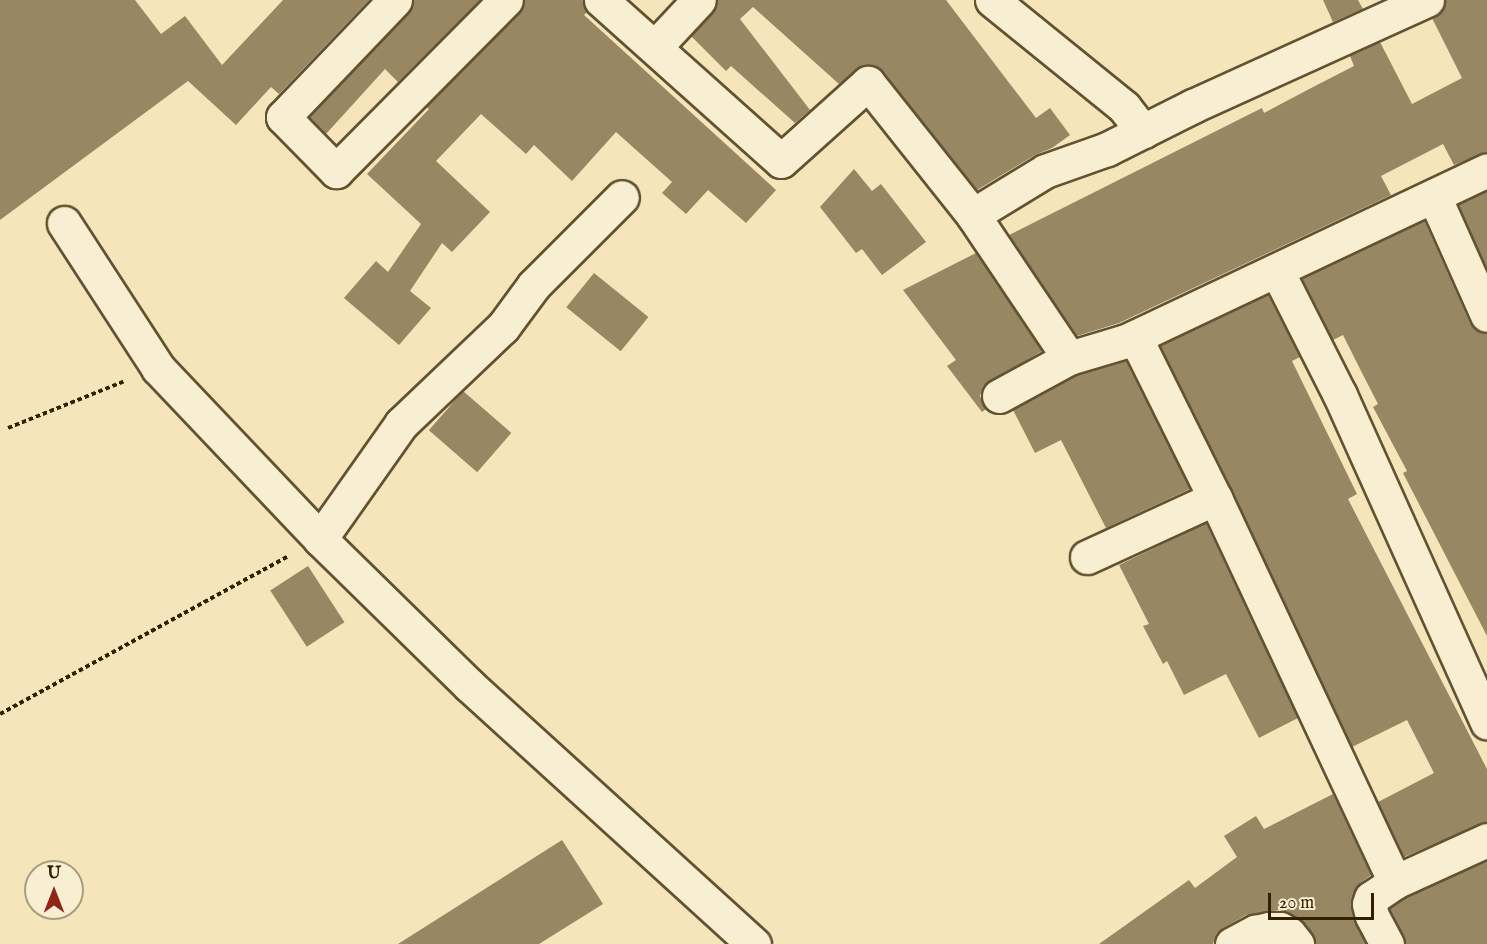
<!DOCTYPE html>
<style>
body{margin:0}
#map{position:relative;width:1487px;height:944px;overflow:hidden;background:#f4e6ba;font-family:"IM FELL English",serif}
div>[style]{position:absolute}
.building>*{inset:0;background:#978762;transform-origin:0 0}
.path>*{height:4px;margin-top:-2px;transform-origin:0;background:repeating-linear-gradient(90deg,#332003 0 4.5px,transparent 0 7.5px)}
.roads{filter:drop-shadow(2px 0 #635231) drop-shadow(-2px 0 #635231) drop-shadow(0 2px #635231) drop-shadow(0 -2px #635231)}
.minor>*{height:33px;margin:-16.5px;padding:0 16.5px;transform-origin:16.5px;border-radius:16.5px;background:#f8efd2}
span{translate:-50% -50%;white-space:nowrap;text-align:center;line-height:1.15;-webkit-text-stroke:4.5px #f8efd2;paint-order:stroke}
.north{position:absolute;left:24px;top:860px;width:60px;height:60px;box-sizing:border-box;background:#f8efd2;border:2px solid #a99c7f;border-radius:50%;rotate:0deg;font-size:16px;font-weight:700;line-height:24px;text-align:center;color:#332003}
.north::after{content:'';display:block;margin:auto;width:21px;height:27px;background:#8f2418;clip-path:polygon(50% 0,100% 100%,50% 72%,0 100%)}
.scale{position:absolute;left:1268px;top:893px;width:106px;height:27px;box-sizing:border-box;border:3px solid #332003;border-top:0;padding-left:8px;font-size:18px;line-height:21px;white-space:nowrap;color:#332003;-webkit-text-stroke:4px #f8efd2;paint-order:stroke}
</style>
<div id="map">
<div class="building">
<div style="clip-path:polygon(0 0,135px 0,161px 34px,185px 16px,222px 65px,283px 0,369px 0,279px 94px,271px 87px,236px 125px,188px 81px,0 220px)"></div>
<div style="clip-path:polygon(413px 0,480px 0,398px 82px,385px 69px,326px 134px,309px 117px,409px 13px)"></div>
<div style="clip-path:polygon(524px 0,583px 0,587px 12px,584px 15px,776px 190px,746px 223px,708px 190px,686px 214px,662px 193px,672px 182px,616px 132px,572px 181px,534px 145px,526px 154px,481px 114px,436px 161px,490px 212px,452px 252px,442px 243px,410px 291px,431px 308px,399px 345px,344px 298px,376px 261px,388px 272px,421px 224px,367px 174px,429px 109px,426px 107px,519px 13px)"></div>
<div style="clip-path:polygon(717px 0,946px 0,1036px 118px,1050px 108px,1070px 135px,1052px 148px,1035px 155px,977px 190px,882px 71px,874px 65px,864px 65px,839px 84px,753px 7px,740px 19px,810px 110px,795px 123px,731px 66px,726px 71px,691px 36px,713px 13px)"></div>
<div style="clip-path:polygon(1323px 0,1358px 0,1363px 9px,1333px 22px)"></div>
<div style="clip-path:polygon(1445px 0,1487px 0,1487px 152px,1454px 165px,1443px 144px,1381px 176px,1391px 195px,1119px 323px,1077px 336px,1009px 235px,1262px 108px,1264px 113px,1313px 87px,1354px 66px,1350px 56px,1380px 42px,1412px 104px,1462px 78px,1432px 18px,1442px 11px)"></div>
<div style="clip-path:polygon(854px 169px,872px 191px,881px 184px,926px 242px,882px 275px,862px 249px,856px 253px,820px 207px)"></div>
<div style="clip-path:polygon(1487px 191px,1487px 269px,1458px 204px)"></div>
<div style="clip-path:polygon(1424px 220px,1470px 323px,1476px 330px,1487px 333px,1487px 636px,1403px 473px,1407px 471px,1373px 407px,1378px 404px,1360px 369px,1343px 335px,1333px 340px,1302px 278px)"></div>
<div style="clip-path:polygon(976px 253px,1042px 351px,983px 386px,980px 396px,986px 409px,982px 412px,947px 366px,956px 360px,903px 290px)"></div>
<div style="left:594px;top:273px;width:70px;height:44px;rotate:39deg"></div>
<div style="clip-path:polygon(1268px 295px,1300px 357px,1292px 361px,1357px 494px,1348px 499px,1487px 769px,1487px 822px,1404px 857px,1378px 802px,1434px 773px,1407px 720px,1352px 747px,1232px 490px,1160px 346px)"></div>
<div style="clip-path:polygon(1126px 361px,1190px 489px,1106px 528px,1061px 440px,1035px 453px,1013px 410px,1076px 375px)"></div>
<div style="left:463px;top:391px;width:64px;height:52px;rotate:41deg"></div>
<div style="clip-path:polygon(1206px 523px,1298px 718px,1259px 738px,1226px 674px,1184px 695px,1167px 661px,1163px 664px,1143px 626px,1149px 624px,1119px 565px)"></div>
<div style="left:308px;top:566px;width:67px;height:45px;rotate:57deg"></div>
<div style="clip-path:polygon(1333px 794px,1371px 875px,1360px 883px,1351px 899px,1354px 921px,1366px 944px,1315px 944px,1312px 933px,1303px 922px,1280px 910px,1246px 915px,1223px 928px,1216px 934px,1213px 944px,1099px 944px,1189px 880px,1195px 888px,1237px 857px,1224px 836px,1256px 816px,1264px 829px)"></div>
<div style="clip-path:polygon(562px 840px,603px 904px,539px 944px,398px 944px)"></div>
<div style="clip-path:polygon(1487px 861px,1487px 944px,1406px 944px,1389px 908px,1404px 898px)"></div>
</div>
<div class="path">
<div style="left:8px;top:428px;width:126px;rotate:-21.9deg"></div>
<div style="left:0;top:714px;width:329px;rotate:-28.7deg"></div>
</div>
<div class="roads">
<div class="minor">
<div style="left:395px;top:0;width:162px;rotate:133.7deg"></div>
<div style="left:283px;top:117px;width:76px;rotate:45.5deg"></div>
<div style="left:336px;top:171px;width:241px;rotate:-45.2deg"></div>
<div style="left:601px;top:0;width:241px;rotate:41.8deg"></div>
<div style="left:781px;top:161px;width:117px;rotate:-41.9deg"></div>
<div style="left:868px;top:83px;width:169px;rotate:51.5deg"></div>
<div style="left:992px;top:0;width:170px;rotate:39deg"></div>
<div style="left:1124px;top:107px;width:31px;rotate:52deg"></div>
<div style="left:655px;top:47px;width:64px;rotate:-46.9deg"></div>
<div style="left:1434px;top:196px;width:130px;rotate:66deg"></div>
<div style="left:64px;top:223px;width:173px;rotate:57deg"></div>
<div style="left:158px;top:368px;width:236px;rotate:46.5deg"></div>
<div style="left:320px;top:539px;width:210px;rotate:44.4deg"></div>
<div style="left:470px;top:686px;width:384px;rotate:42.3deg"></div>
<div style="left:1277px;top:271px;width:139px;rotate:63.1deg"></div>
<div style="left:1340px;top:395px;width:359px;rotate:65.8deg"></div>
<div style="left:1135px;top:337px;width:180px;rotate:63.6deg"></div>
<div style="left:1215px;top:498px;width:424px;rotate:64.9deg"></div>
<div style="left:1395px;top:882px;width:29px;rotate:146deg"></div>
<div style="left:1371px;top:898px;width:6px;rotate:108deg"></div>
<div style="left:1369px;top:904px;width:12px;rotate:76deg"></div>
<div style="left:1372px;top:916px;width:32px;rotate:62deg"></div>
<div style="left:1069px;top:358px;width:172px;rotate:-123.9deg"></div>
<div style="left:973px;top:215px;width:84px;rotate:-31.4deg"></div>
<div style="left:1045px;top:171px;width:66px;rotate:-19.5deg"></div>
<div style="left:1107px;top:149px;width:96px;rotate:-26.6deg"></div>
<div style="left:1193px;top:106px;width:257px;rotate:-24.4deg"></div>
<div style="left:999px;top:396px;width:80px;rotate:-28.5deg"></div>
<div style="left:1069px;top:358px;width:59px;rotate:-16.6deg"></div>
<div style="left:1126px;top:341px;width:399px;rotate:-25.3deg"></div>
<div style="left:320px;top:539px;width:141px;rotate:-54.8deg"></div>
<div style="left:401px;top:424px;width:141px;rotate:-43.6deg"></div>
<div style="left:503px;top:327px;width:52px;rotate:-53.6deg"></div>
<div style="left:534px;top:285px;width:124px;rotate:-45deg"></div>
<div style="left:1087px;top:557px;width:141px;rotate:-24.7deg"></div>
<div style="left:1395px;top:882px;width:101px;rotate:-24.5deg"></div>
<div style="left:1232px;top:944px;width:26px;rotate:-28deg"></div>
<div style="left:1255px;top:932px;width:14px;rotate:-12deg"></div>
<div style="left:1269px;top:929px;width:11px"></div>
<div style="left:1280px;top:929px;width:10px;rotate:29deg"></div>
<div style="left:1289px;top:934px;width:13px;rotate:51deg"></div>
</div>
</div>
<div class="north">U</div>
<div class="scale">20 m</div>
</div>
